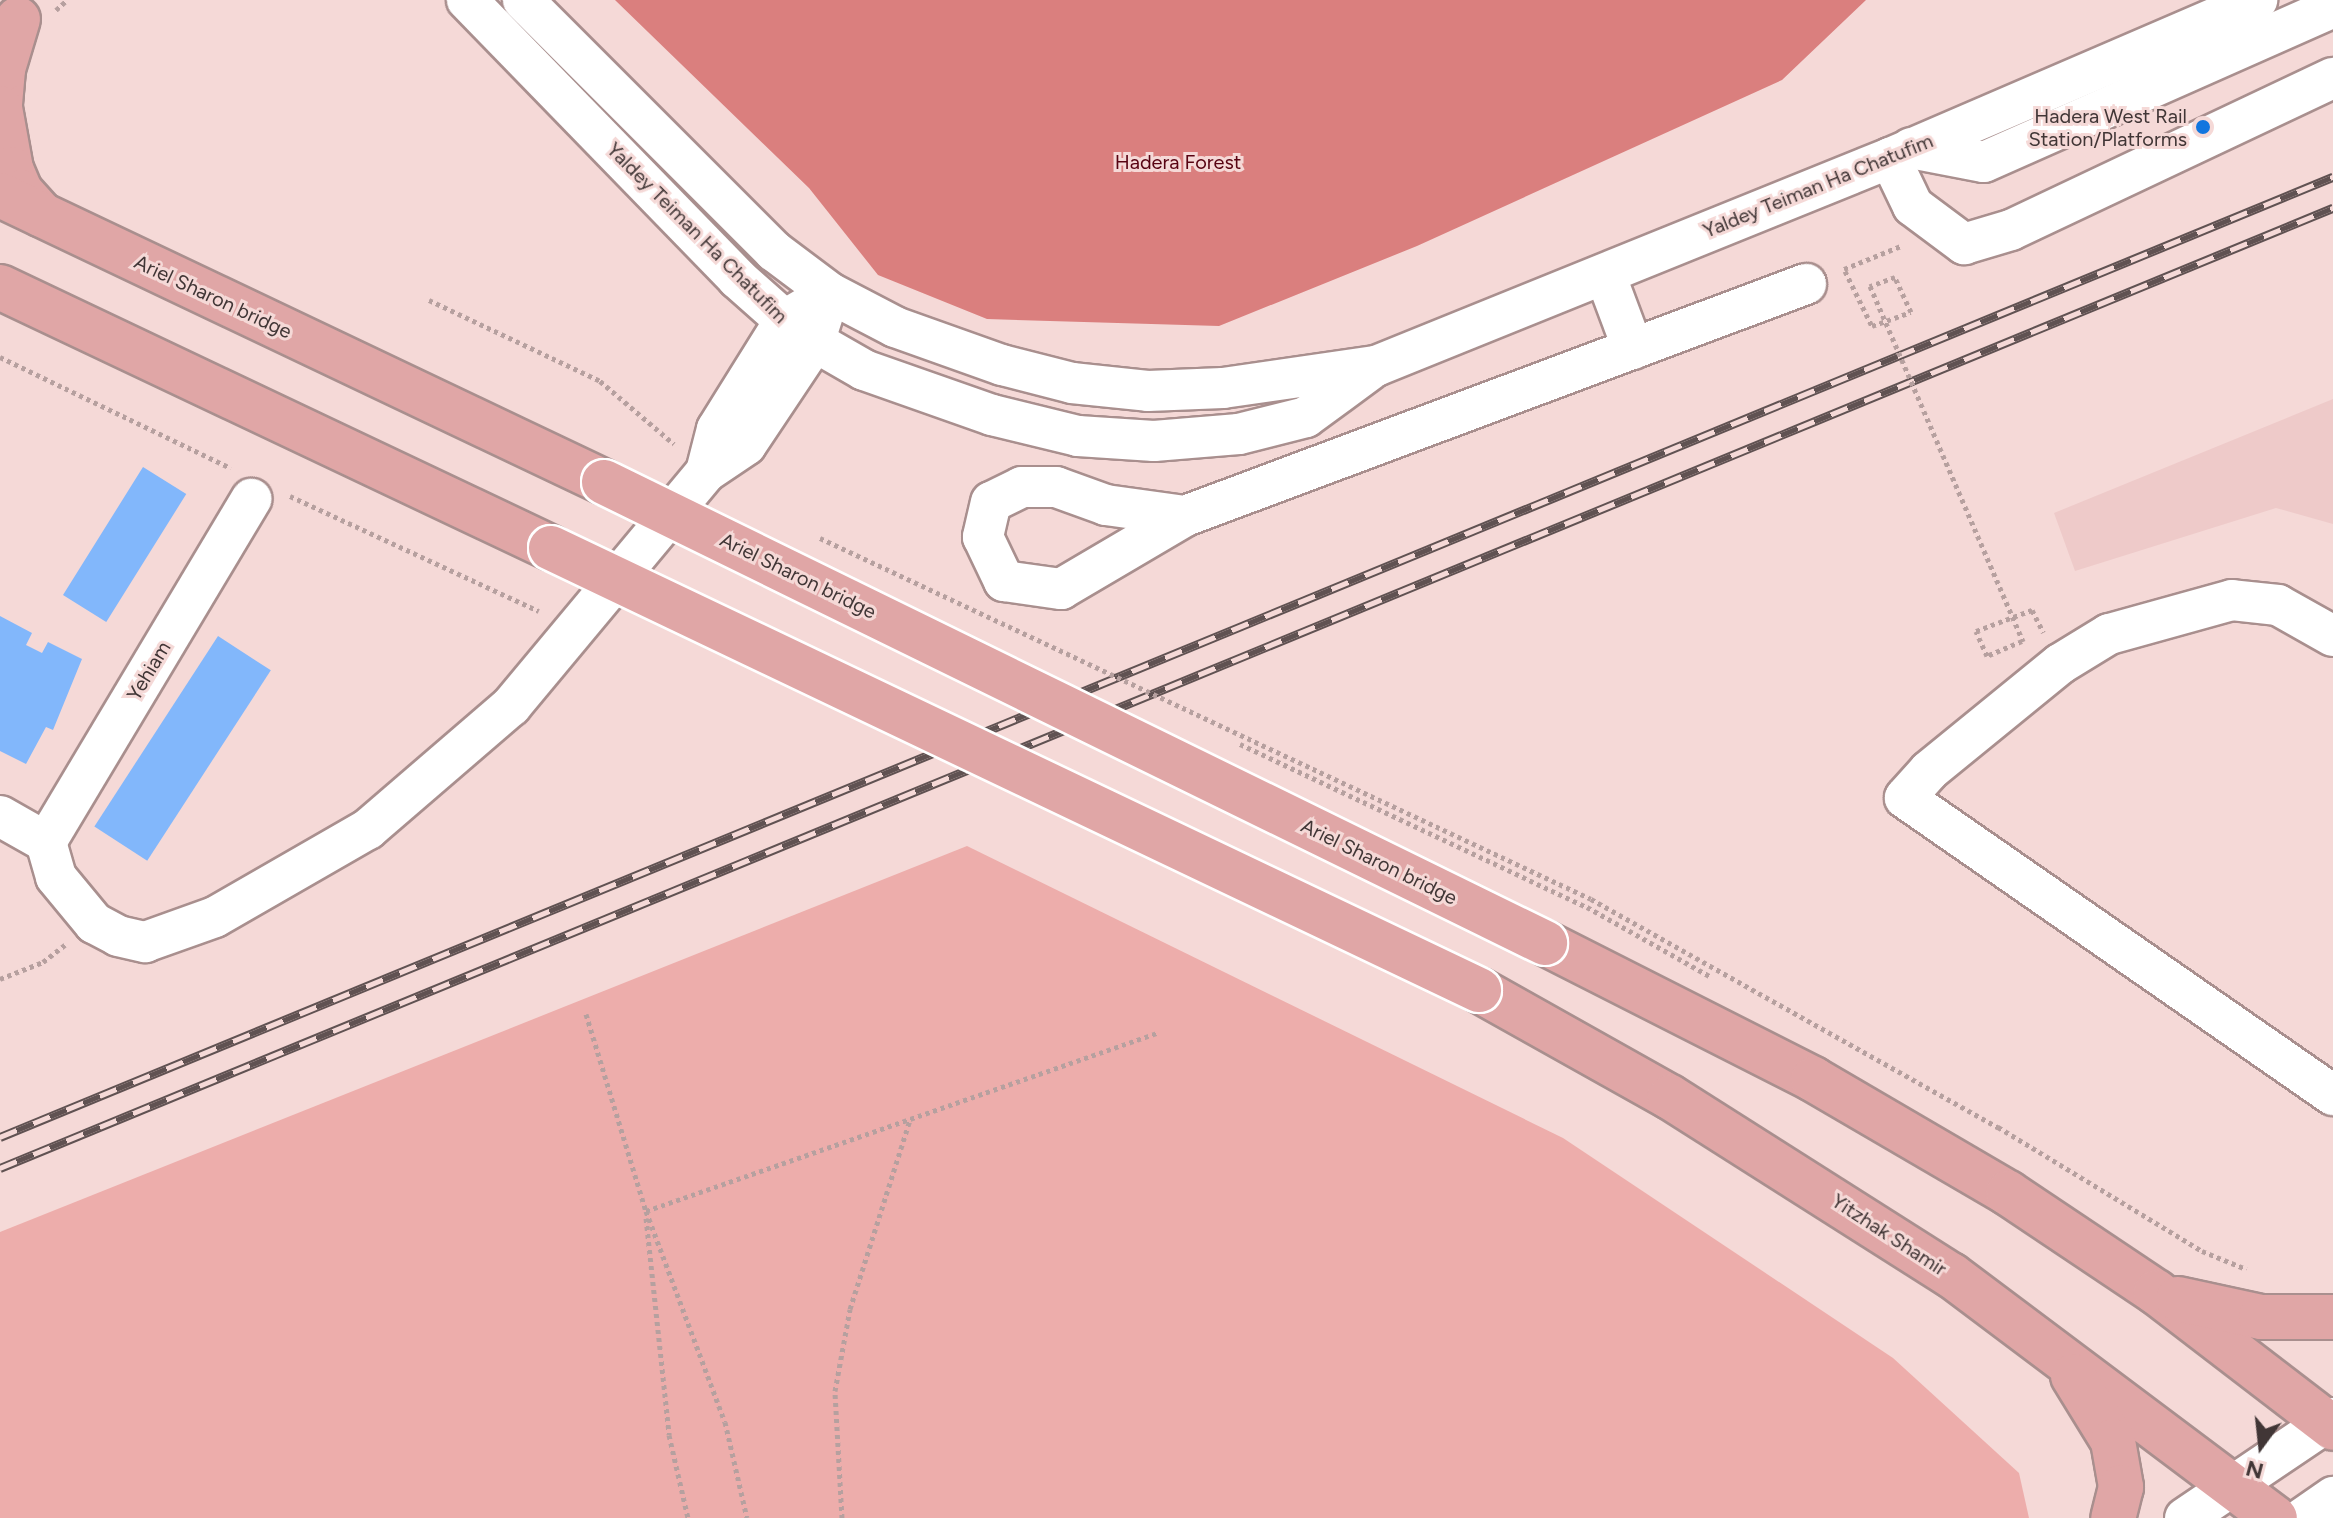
<!DOCTYPE html>
<style>
body{margin:0}
#map{position:relative;width:2333px;height:1518px;overflow:hidden;background:#f5d9d7;font-family:Figtree,sans-serif}
div>[style]{position:absolute}
.built>*{inset:0;background:#eecac9}
.green>*{inset:0;background:#edadab}
.forest>*{inset:0;background:#da7f7e}
.building>*{inset:0;background:#82b7fb;transform-origin:0 0}
.path>*{height:5px;margin-top:-2.5px;transform-origin:0;background:repeating-linear-gradient(90deg,#b6a09f 0 4px,transparent 0 8px)}
.roads{filter:drop-shadow(2px 0 #a98f8e) drop-shadow(-2px 0 #a98f8e) drop-shadow(0 2px #a98f8e) drop-shadow(0 -2px #a98f8e)}
.minor>*{height:40px;margin:-20px;padding:0 20px;transform-origin:20px;border-radius:20px;background:#fff}
.major>*{height:44px;margin:-22px;padding:0 22px;transform-origin:22px;border-radius:22px;background:#e0a6a6}
.rail>*{height:9px;margin-top:-4.5px;transform-origin:0;background:repeating-linear-gradient(90deg,#f5d9d7 0 18px,#605252 0 36px);box-sizing:border-box;border-block:2px solid #605252}
.path-bridge>*{height:5px;margin-top:-2.5px;transform-origin:0;background:repeating-linear-gradient(90deg,#b6a09f 0 4px,transparent 0 8px)}
.bridges{filter:drop-shadow(2px 0 #fff) drop-shadow(-2px 0 #fff) drop-shadow(0 2px #fff) drop-shadow(0 -2px #fff)}
.major-bridge>*{height:44px;margin:-22px;padding:0 22px;transform-origin:22px;border-radius:22px;background:#e0a6a6}
.dots>*{width:22px;height:22px;translate:-50% -50%;box-sizing:border-box;border:4px solid #f5d9d7;border-radius:50%}
span{translate:-50% -50%;white-space:nowrap;text-align:center;line-height:1.15;-webkit-text-stroke:6px #f5d9d7;paint-order:stroke}
.poi-label{font-size:20px;color:#413636}
.right{translate:-100% -50%;text-align:right}
.park-label{font-size:20px;color:#580312}
.street-label{font-size:20px;color:#413636}
.north{position:absolute;left:2221px;top:1406px;width:80px;height:80px;-webkit-text-stroke:6px #f5d9d7;paint-order:stroke;rotate:195deg;font-size:22px;font-weight:700;line-height:32px;text-align:center;color:#413636}
.north::after{content:'';display:block;margin:auto;width:28px;height:36px;background:#413636;clip-path:polygon(50% 0,100% 100%,50% 72%,0 100%)}
</style>
<div id="map">
<div class="built">
<div style="clip-path:polygon(2333px 399px,2333px 524px,2276px 508px,2075px 571px,2054px 513px)"></div>
</div>
<div class="green">
<div style="clip-path:polygon(967px 846px,1563px 1138px,1893px 1358px,2019px 1473px,2029px 1518px,0 1518px,0 1232px)"></div>
</div>
<div class="forest">
<div style="clip-path:polygon(615px 0,1866px 0,1782px 80px,1417px 246px,1219px 326px,987px 319px,878px 275px,809px 188px)"></div>
</div>
<div class="building">
<div style="left:143px;top:467px;width:51px;height:151px;rotate:32deg"></div>
<div style="clip-path:polygon(0 616px,32px 633px,26px 645px,42px 653px,48px 642px,82px 659px,53px 730px,46px 727px,26px 764px,0 751px)"></div>
<div style="left:218px;top:636px;width:63px;height:227px;rotate:33deg"></div>
</div>
<div class="path">
<div style="left:56px;top:10px;width:15px;rotate:-42deg"></div>
<div style="left:1844px;top:269px;width:61px;rotate:-22deg"></div>
<div style="left:1845px;top:271px;width:61px;rotate:63.9deg"></div>
<div style="left:1872px;top:326px;width:41px;rotate:-19.7deg"></div>
<div style="left:1911px;top:312px;width:38px;rotate:-115deg"></div>
<div style="left:1895px;top:277px;width:27px;rotate:160deg"></div>
<div style="left:429px;top:300px;width:189px;rotate:25.3deg"></div>
<div style="left:600px;top:381px;width:97px;rotate:40.4deg"></div>
<div style="left:0;top:357px;width:256px;rotate:25.7deg"></div>
<div style="left:290px;top:496px;width:274px;rotate:24.8deg"></div>
<div style="left:2022px;top:641px;width:38px;rotate:157deg"></div>
<div style="left:1987px;top:656px;width:27px;rotate:-114deg"></div>
<div style="left:1976px;top:631px;width:60px;rotate:-20.6deg"></div>
<div style="left:2032px;top:610px;width:25px;rotate:63deg"></div>
<div style="left:1591px;top:899px;width:467px;rotate:29.3deg"></div>
<div style="left:1998px;top:1127px;width:239px;rotate:31.3deg"></div>
<div style="left:2202px;top:1251px;width:48px;rotate:22.2deg"></div>
<div style="left:1587px;top:907px;width:142px;rotate:29.4deg"></div>
<div style="left:0;top:979px;width:46px;rotate:-21.6deg"></div>
<div style="left:43px;top:962px;width:28px;rotate:-38deg"></div>
<div style="left:586px;top:1014px;width:206px;rotate:73.1deg"></div>
<div style="left:646px;top:1211px;width:225px;rotate:69.5deg"></div>
<div style="left:725px;top:1422px;width:98px;rotate:77.1deg"></div>
<div style="left:646px;top:1211px;width:541px;rotate:-19.21deg"></div>
<div style="left:646px;top:1218px;width:218px;rotate:83.9deg"></div>
<div style="left:669px;top:1435px;width:85px;rotate:77.1deg"></div>
<div style="left:842px;top:1518px;width:127px;rotate:-93.2deg"></div>
<div style="left:835px;top:1391px;width:83px;rotate:-79.6deg"></div>
<div style="left:850px;top:1309px;width:198px;rotate:-72.4deg"></div>
</div>
<div class="roads">
<div class="minor">
<div style="left:467px;top:0;width:388px;rotate:45.8deg"></div>
<div style="left:737px;top:278px;width:81px;rotate:41.5deg"></div>
<div style="left:798px;top:332px;width:76px;rotate:29.9deg"></div>
<div style="left:864px;top:370px;width:136px;rotate:19.4deg"></div>
<div style="left:992px;top:415px;width:89px;rotate:13.7deg"></div>
<div style="left:1078px;top:436px;width:76px;rotate:3.8deg"></div>
<div style="left:1154px;top:441px;width:85px;rotate:-4.7deg"></div>
<div style="left:1239px;top:434px;width:69px;rotate:-14.2deg"></div>
<div style="left:1306px;top:417px;width:79px;rotate:-36.3deg"></div>
<div style="left:523px;top:0;width:355px;rotate:45deg"></div>
<div style="left:774px;top:251px;width:70px;rotate:36.9deg"></div>
<div style="left:830px;top:293px;width:73px;rotate:27.6deg"></div>
<div style="left:895px;top:327px;width:114px;rotate:19.6deg"></div>
<div style="left:1002px;top:365px;width:72px;rotate:14.4deg"></div>
<div style="left:1072px;top:383px;width:76px;rotate:6deg"></div>
<div style="left:1148px;top:391px;width:75px;rotate:-2.3deg"></div>
<div style="left:1223px;top:388px;width:155px;rotate:-8.2deg"></div>
<div style="left:1376px;top:366px;width:554px;rotate:-22.03deg"></div>
<div style="left:1890px;top:158px;width:400px;rotate:-23.3deg"></div>
<div style="left:1911px;top:148px;width:74px;rotate:10.9deg"></div>
<div style="left:1984px;top:162px;width:382px;rotate:-23.9deg"></div>
<div style="left:1890px;top:158px;width:53px;rotate:64.4deg"></div>
<div style="left:1913px;top:206px;width:64px;rotate:36.7deg"></div>
<div style="left:1964px;top:244px;width:49px;rotate:-16.6deg"></div>
<div style="left:2011px;top:230px;width:356px;rotate:-25.3deg"></div>
<div style="left:1605px;top:274px;width:80px;rotate:69.5deg"></div>
<div style="left:706px;top:472px;width:44px;rotate:-75.7deg"></div>
<div style="left:717px;top:429px;width:128px;rotate:-58deg"></div>
<div style="left:785px;top:320px;width:27px;rotate:-31deg"></div>
<div style="left:1185px;top:516px;width:80px;rotate:-172.1deg"></div>
<div style="left:1106px;top:505px;width:53px;rotate:-160.2deg"></div>
<div style="left:1056px;top:487px;width:34px;rotate:180deg"></div>
<div style="left:1022px;top:487px;width:34px;rotate:154deg"></div>
<div style="left:991px;top:502px;width:36px;rotate:103deg"></div>
<div style="left:983px;top:537px;width:49px;rotate:64.5deg"></div>
<div style="left:1004px;top:581px;width:58px;rotate:8deg"></div>
<div style="left:1061px;top:589px;width:144px;rotate:-30.5deg"></div>
<div style="left:1185px;top:516px;width:663px;rotate:-20.49deg"></div>
<div style="left:2333px;top:636px;width:63px;rotate:-150.6deg"></div>
<div style="left:2278px;top:605px;width:46px;rotate:-173.8deg"></div>
<div style="left:2232px;top:600px;width:128px;rotate:164.5deg"></div>
<div style="left:2109px;top:634px;width:57px;rotate:148.5deg"></div>
<div style="left:2060px;top:664px;width:169px;rotate:140.8deg"></div>
<div style="left:1929px;top:771px;width:36px;rotate:132deg"></div>
<div style="left:1905px;top:798px;width:521px;rotate:34.76deg"></div>
<div style="left:0;top:816px;width:53px;rotate:29.5deg"></div>
<div style="left:46px;top:842px;width:36px;rotate:74deg"></div>
<div style="left:56px;top:877px;width:60px;rotate:50.4deg"></div>
<div style="left:94px;top:923px;width:27px;rotate:28deg"></div>
<div style="left:118px;top:936px;width:28px;rotate:13deg"></div>
<div style="left:145px;top:942px;width:74px;rotate:-19.7deg"></div>
<div style="left:215px;top:917px;width:177px;rotate:-29.9deg"></div>
<div style="left:368px;top:829px;width:189px;rotate:-40.7deg"></div>
<div style="left:511px;top:706px;width:305px;rotate:-50.2deg"></div>
<div style="left:706px;top:472px;width:48px;rotate:-34deg"></div>
<div style="left:746px;top:445px;width:123px;rotate:-56.3deg"></div>
<div style="left:814px;top:343px;width:52px;rotate:-72.3deg"></div>
<div style="left:46px;top:842px;width:400px;rotate:-59.1deg"></div>
<div style="left:2185px;top:1518px;width:179px;rotate:-34deg"></div>
<div style="left:2303px;top:1518px;width:37px;rotate:-35deg"></div>
</div>
<div class="major">
<div style="left:0;top:104px;width:35px;rotate:-85deg"></div>
<div style="left:3px;top:69px;width:52px;rotate:-73.3deg"></div>
<div style="left:0;top:108px;width:62px;rotate:79.8deg"></div>
<div style="left:11px;top:169px;width:25px;rotate:67deg"></div>
<div style="left:21px;top:192px;width:30px;rotate:48deg"></div>
<div style="left:0;top:195px;width:669px;rotate:25.42deg"></div>
<div style="left:0;top:287px;width:610px;rotate:25.35deg"></div>
<div style="left:1545px;top:943px;width:301px;rotate:26.9deg"></div>
<div style="left:1813px;top:1079px;width:226px;rotate:30.3deg"></div>
<div style="left:2008px;top:1193px;width:178px;rotate:33.8deg"></div>
<div style="left:2156px;top:1292px;width:223px;rotate:37.5deg"></div>
<div style="left:1479px;top:990px;width:219px;rotate:29.3deg"></div>
<div style="left:1670px;top:1097px;width:333px;rotate:32.4deg"></div>
<div style="left:1951px;top:1275px;width:405px;rotate:36.9deg"></div>
<div style="left:2178px;top:1299px;width:85px;rotate:12.2deg"></div>
<div style="left:2261px;top:1317px;width:72px"></div>
<div style="left:2073px;top:1376px;width:76px;rotate:58.4deg"></div>
<div style="left:2113px;top:1441px;width:47px;rotate:80.1deg"></div>
<div style="left:2121px;top:1487px;width:32px;rotate:104deg"></div>
</div>
</div>
<div class="rail">
<div style="left:0;top:1137px;width:2523px;rotate:-22.37deg"></div>
<div style="left:0;top:1168px;width:2523px;rotate:-22.37deg"></div>
</div>
<div class="path-bridge">
<div style="left:1870px;top:286px;width:387px;rotate:66.7deg"></div>
<div style="left:820px;top:538px;width:851px;rotate:25.09deg"></div>
<div style="left:1240px;top:744px;width:383px;rotate:25.2deg"></div>
</div>
<div class="bridges">
<div class="major-bridge">
<div style="left:604px;top:482px;width:1048px;rotate:26.1deg"></div>
<div style="left:551px;top:548px;width:1028px;rotate:25.47deg"></div>
</div>
</div>
<div class="dots">
<div style="left:2203px;top:127px;background:#1276df"></div>
</div>
<div class="poi-label">
<span class="right" style="left:2187px;top:128px">Hadera West Rail<br>Station/Platforms</span>
</div>
<div class="park-label">
<span style="left:1178px;top:162px">Hadera Forest</span>
</div>
<div class="street-label">
<span style="left:1818px;top:186px;rotate:-22deg">Yaldey Teiman Ha Chatufim</span>
<span style="left:697px;top:233px;rotate:45deg">Yaldey Teiman Ha Chatufim</span>
<span style="left:213px;top:297px;rotate:25deg">Ariel Sharon bridge</span>
<span style="left:798px;top:576px;rotate:26deg">Ariel Sharon bridge</span>
<span style="left:149px;top:671px;rotate:-59deg">Yehiam</span>
<span style="left:1379px;top:862px;rotate:26deg">Ariel Sharon bridge</span>
<span style="left:1889px;top:1235px;rotate:33deg">Yitzhak Shamir</span>
</div>
<div class="north">N</div>
</div>
